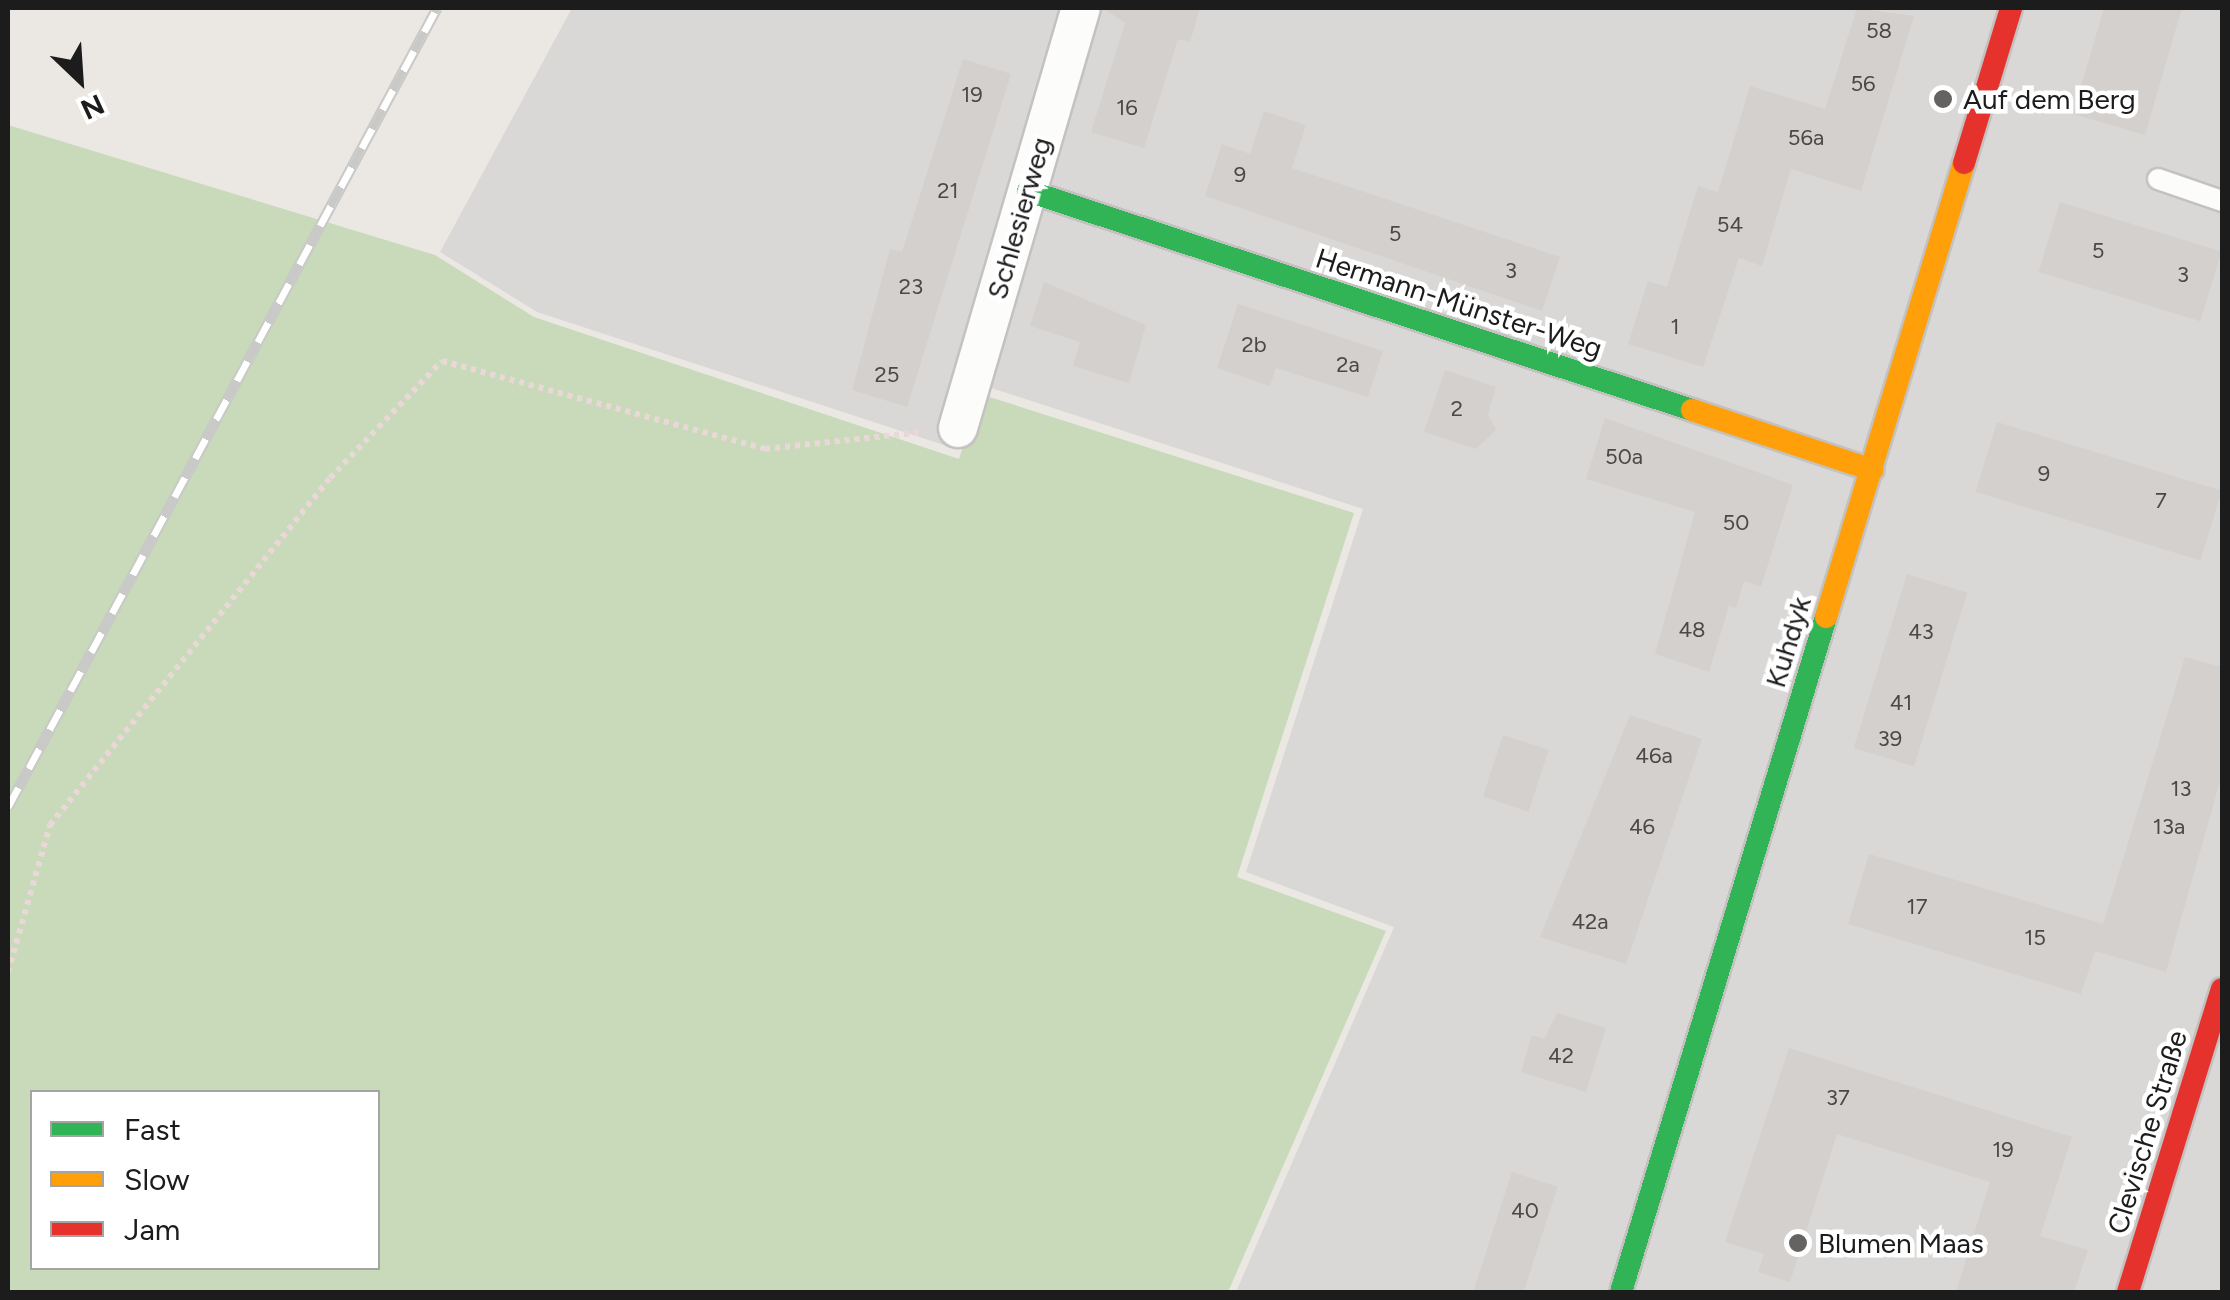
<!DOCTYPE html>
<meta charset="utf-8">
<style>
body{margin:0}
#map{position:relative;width:2230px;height:1300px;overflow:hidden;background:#ebe8e4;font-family:Figtree,sans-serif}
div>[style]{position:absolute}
.residential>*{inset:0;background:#dad8d6}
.forest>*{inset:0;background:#c8dab9}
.building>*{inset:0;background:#d3d0cd;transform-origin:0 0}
.path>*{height:6px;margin-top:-3px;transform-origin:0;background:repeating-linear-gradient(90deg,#ead7d7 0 5px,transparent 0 10px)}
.roads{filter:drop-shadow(2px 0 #c3c2c0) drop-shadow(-2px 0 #c3c2c0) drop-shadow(0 2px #c3c2c0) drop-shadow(0 -2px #c3c2c0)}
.lane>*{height:20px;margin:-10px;padding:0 10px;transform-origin:10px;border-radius:10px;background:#fcfcfb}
.street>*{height:38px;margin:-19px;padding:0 19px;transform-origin:19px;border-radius:19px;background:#fcfcfb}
.fast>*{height:22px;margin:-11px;padding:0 11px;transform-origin:11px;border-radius:11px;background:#30b455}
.slow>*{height:22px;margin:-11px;padding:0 11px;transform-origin:11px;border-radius:11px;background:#ff9f0a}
.jam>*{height:22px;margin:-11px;padding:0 11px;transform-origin:11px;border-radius:11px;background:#e5322d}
.rail>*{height:11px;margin-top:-5.5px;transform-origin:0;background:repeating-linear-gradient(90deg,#fff 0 22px,#c9c9c8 0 44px);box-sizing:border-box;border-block:2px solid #c9c9c8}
.dots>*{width:28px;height:28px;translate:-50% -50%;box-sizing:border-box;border:5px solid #fff;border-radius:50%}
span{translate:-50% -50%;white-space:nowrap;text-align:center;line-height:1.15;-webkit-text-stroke:9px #fff;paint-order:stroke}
.number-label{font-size:22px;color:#4a4948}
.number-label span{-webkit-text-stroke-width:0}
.poi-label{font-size:28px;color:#1c1c1c}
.left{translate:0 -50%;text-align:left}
.street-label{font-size:28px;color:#1c1c1c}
.frame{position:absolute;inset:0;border:10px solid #1c1c1c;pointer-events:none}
.legend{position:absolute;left:30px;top:1090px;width:350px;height:180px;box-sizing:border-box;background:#fff;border:2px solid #a4a4a4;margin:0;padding:12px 18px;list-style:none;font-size:30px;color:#1c1c1c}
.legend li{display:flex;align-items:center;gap:20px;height:50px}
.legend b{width:50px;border:2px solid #a4a4a4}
.north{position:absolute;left:30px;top:30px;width:100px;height:100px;-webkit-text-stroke:8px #fff;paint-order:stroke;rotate:155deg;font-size:28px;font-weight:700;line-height:40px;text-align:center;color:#1c1c1c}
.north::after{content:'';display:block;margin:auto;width:35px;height:45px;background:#1c1c1c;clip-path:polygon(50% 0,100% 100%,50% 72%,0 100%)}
</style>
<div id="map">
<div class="residential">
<div style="clip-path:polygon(572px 8px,2222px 8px,2222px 1292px,1236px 1292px,1394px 927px,1246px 872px,1363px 509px,976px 383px,956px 449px,537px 312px,440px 252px)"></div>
</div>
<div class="forest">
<div style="clip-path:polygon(evenodd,8px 125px,435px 255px,534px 317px,959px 459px,980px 394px,1354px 513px,1237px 877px,1386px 931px,1228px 1292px,8px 1292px,8px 125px,32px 1092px,378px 1092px,378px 1268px,32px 1268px,32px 1092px)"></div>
</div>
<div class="building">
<div style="clip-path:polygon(1103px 8px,1200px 8px,1190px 42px,1178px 39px,1144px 148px,1091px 132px,1125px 23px)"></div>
<div style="clip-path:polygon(1857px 8px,1914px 16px,1861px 191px,1791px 169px,1762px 266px,1739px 258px,1703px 367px,1628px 344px,1648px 281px,1667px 287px,1698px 186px,1718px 192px,1750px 86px,1825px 109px)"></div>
<div style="clip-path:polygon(2104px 8px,2182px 8px,2145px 135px,2073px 114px)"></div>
<div style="clip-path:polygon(963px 59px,1011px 74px,907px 407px,852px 390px,890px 249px,902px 252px)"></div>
<div style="clip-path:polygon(1264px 111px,1306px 125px,1292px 168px,1560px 257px,1542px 311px,1205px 196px,1222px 144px,1250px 154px)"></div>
<div style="left:2060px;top:202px;width:169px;height:73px;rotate:17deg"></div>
<div style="clip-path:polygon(1044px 282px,1146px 325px,1129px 383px,1073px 366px,1080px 342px,1030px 326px)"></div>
<div style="clip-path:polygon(1238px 304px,1383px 351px,1368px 397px,1276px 368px,1270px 386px,1217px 368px)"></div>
<div style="clip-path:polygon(1445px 370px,1496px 387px,1488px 414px,1496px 430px,1476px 449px,1424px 432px)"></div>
<div style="clip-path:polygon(1605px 418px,1793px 485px,1761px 587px,1744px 581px,1736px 608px,1729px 606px,1709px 672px,1655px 654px,1695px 512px,1586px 479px)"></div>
<div style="left:1997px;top:422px;width:235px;height:73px;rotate:17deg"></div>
<div style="left:1907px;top:574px;width:63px;height:182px;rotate:17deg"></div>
<div style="clip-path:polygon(2185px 657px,2222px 667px,2222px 774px,2166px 972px,2095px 951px,2081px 994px,1848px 924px,1869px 854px,2103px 924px)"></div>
<div style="clip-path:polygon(1630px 715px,1702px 739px,1626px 964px,1540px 937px)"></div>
<div style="left:1503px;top:735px;width:48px;height:65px;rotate:18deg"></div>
<div style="clip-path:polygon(1557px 1013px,1606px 1028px,1586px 1092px,1521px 1072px,1532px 1035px,1544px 1039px)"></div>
<div style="clip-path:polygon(1789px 1048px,2072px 1137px,2040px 1236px,2088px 1250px,2074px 1292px,1956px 1292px,1990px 1182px,1837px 1134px,1790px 1282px,1758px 1272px,1764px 1254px,1725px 1242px)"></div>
<div style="left:1512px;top:1172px;width:48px;height:126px;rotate:18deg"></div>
</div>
<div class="path">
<div style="left:8px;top:972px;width:153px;rotate:-74.1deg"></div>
<div style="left:50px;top:825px;width:446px;rotate:-51.1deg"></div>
<div style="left:330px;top:478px;width:162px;rotate:-46.3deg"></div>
<div style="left:442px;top:361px;width:335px;rotate:15.2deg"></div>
<div style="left:765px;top:449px;width:159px;rotate:-6.1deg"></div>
</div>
<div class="roads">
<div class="lane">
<div style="left:2158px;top:179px;width:68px;rotate:19deg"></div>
</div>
<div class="street">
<div style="left:958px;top:428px;width:438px;rotate:-73.7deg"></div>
</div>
<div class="fast">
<div style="left:1028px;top:191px;width:699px;rotate:18.25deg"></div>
<div style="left:1621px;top:1292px;width:705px;rotate:-73.11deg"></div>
</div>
<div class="slow">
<div style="left:1692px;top:410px;width:190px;rotate:18.4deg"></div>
<div style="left:1826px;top:617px;width:475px;rotate:-73.1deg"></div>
</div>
<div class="jam">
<div style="left:1964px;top:163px;width:162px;rotate:-73.1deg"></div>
<div style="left:2128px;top:1292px;width:317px;rotate:-72.8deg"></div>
</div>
</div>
<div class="rail">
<div style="left:8px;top:807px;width:907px;rotate:-61.77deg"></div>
</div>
<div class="dots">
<div style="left:1943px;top:99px;background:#646362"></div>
<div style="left:1798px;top:1243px;background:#646362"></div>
</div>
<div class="number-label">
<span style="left:1879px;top:31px">58</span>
<span style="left:1863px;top:84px">56</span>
<span style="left:972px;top:95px">19</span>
<span style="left:1127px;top:108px">16</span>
<span style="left:1806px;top:138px">56a</span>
<span style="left:1240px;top:175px">9</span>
<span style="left:948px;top:191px">21</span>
<span style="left:1730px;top:225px">54</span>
<span style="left:1395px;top:234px">5</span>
<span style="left:2098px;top:251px">5</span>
<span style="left:1511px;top:271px">3</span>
<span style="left:2183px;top:275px">3</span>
<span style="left:911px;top:287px">23</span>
<span style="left:1675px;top:327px">1</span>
<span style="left:1254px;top:345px">2b</span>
<span style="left:1348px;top:365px">2a</span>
<span style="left:887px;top:375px">25</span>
<span style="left:1457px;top:409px">2</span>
<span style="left:1624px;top:457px">50a</span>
<span style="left:2044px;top:474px">9</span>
<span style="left:2161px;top:501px">7</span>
<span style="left:1736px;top:523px">50</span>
<span style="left:1692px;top:630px">48</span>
<span style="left:1921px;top:632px">43</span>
<span style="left:1901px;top:703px">41</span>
<span style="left:1890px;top:739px">39</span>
<span style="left:1654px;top:756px">46a</span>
<span style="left:2181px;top:789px">13</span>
<span style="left:1642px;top:827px">46</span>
<span style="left:2169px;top:827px">13a</span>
<span style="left:1917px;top:907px">17</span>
<span style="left:1590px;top:922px">42a</span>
<span style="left:2035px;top:938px">15</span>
<span style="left:1561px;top:1056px">42</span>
<span style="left:1838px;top:1098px">37</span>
<span style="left:2003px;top:1150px">19</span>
<span style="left:1525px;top:1211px">40</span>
</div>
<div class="poi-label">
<span class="left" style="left:1963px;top:99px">Auf dem Berg</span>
<span class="left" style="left:1818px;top:1243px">Blumen Maas</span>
</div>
<div class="street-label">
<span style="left:1019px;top:218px;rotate:-74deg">Schlesierweg</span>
<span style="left:1459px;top:303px;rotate:18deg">Hermann-Münster-Weg</span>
<span style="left:1788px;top:642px;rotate:-73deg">Kuhdyk</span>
<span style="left:2147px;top:1132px;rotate:-73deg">Clevische Straße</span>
</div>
<div class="frame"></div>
<ul class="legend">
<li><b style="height:12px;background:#30b455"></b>Fast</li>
<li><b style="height:12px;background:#ff9f0a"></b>Slow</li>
<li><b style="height:12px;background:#e5322d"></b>Jam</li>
</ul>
<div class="north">N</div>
</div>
